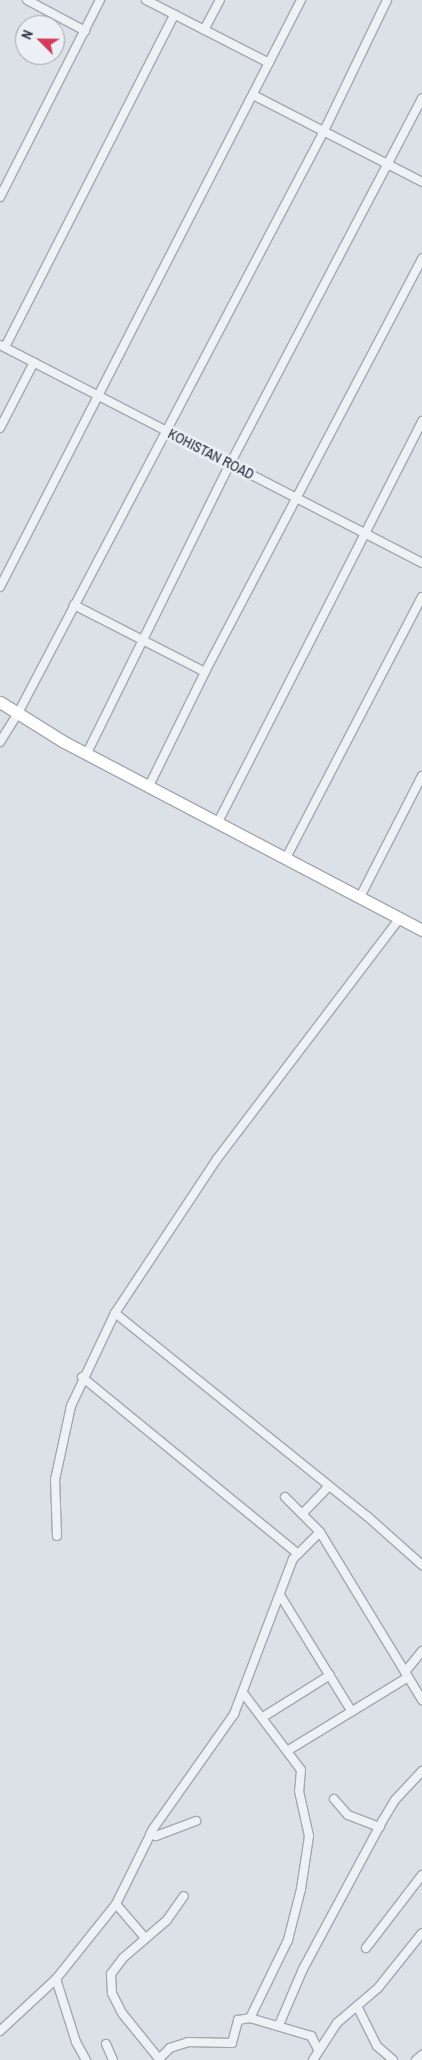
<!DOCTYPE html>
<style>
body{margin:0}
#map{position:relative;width:422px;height:2060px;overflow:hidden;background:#dce1e7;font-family:"Archivo Narrow",sans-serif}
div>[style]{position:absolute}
.roads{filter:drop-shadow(1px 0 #a2a8b1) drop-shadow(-1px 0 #a2a8b1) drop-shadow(0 1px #a2a8b1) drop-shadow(0 -1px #a2a8b1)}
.minor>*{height:8px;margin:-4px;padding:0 4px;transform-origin:4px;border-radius:4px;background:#eff2f5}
.secondary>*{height:11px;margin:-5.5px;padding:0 5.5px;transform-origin:5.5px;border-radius:5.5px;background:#fff}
span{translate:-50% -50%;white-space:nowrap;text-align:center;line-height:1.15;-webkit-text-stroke:5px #ecf0f5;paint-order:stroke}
.street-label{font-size:14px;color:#26303e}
.north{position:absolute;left:15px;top:15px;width:50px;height:50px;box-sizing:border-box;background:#ecf0f5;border:1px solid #9da3ac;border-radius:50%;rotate:293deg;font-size:14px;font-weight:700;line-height:20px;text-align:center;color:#26303e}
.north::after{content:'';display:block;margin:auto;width:18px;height:22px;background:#d23c5a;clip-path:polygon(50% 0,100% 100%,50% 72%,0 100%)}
</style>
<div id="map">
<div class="roads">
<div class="minor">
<div style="left:27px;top:0;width:66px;rotate:28.1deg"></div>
<div style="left:146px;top:0;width:138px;rotate:27.1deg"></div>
<div style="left:204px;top:30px;width:34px;rotate:-62deg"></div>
<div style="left:255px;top:96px;width:188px;rotate:27.2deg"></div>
<div style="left:0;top:197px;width:221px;rotate:-63.1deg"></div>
<div style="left:0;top:345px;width:475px;rotate:27.3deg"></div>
<div style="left:5px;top:347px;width:373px;rotate:-63deg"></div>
<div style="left:0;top:428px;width:74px;rotate:-62.7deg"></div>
<div style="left:0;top:587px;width:660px;rotate:-62.85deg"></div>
<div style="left:74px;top:605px;width:147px;rotate:27.1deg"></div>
<div style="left:0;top:742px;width:32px;rotate:-58deg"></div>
<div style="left:17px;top:715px;width:658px;rotate:-62.27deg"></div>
<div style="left:323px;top:133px;width:148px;rotate:-64.3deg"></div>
<div style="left:87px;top:753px;width:322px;rotate:-63.7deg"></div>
<div style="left:230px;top:464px;width:413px;rotate:-62.3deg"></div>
<div style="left:149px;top:786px;width:127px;rotate:-63.8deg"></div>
<div style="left:205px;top:672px;width:467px;rotate:-62.3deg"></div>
<div style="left:218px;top:822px;width:450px;rotate:-63deg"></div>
<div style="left:286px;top:858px;width:294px;rotate:-62.5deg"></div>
<div style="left:360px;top:897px;width:136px;rotate:-62.9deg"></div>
<div style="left:115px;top:1313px;width:324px;rotate:38.9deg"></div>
<div style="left:367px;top:1516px;width:74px;rotate:41.7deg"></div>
<div style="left:82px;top:1377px;width:278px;rotate:39.3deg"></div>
<div style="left:285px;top:1497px;width:49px;rotate:45deg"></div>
<div style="left:320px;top:1532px;width:197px;rotate:58.7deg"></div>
<div style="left:303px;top:1513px;width:37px;rotate:-46deg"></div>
<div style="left:57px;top:1536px;width:56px;rotate:-92deg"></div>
<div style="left:55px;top:1480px;width:76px;rotate:-77.8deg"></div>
<div style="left:71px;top:1406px;width:103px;rotate:-64.7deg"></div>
<div style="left:115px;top:1313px;width:185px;rotate:-56.5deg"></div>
<div style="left:217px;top:1159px;width:303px;rotate:-52.8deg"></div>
<div style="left:280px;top:1595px;width:137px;rotate:58.4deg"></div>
<div style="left:405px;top:1672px;width:27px;rotate:-51deg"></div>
<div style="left:243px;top:1693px;width:96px;rotate:53deg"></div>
<div style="left:301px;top:1770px;width:21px;rotate:95deg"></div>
<div style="left:299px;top:1791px;width:46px;rotate:77.5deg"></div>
<div style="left:309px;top:1836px;width:54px;rotate:98.6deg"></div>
<div style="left:301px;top:1889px;width:53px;rotate:104.3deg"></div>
<div style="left:288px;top:1940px;width:87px;rotate:116deg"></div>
<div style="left:263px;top:1717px;width:79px;rotate:-32.1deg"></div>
<div style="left:287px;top:1751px;width:142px;rotate:-31.4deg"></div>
<div style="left:334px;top:1799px;width:21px;rotate:49deg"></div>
<div style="left:348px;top:1815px;width:34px;rotate:21deg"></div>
<div style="left:150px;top:1834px;width:6px;rotate:18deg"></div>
<div style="left:156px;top:1836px;width:43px;rotate:-20.6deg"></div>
<div style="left:116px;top:1904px;width:45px;rotate:49.5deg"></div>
<div style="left:366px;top:1948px;width:92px;rotate:-52.5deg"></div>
<div style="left:56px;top:1979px;width:66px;rotate:72.4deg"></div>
<div style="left:76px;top:2042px;width:21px;rotate:61deg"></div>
<div style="left:357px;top:2006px;width:45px;rotate:63.4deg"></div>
<div style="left:377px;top:2046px;width:21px;rotate:41deg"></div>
<div style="left:279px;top:2025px;width:61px;rotate:-66.8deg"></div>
<div style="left:303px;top:1969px;width:169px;rotate:-61.8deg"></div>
<div style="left:383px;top:1820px;width:23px;rotate:-59deg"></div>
<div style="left:395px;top:1800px;width:40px;rotate:-47deg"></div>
<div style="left:0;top:2031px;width:76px;rotate:-42.9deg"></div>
<div style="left:56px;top:1979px;width:96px;rotate:-51.3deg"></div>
<div style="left:116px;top:1904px;width:84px;rotate:-63.7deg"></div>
<div style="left:153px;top:1829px;width:141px;rotate:-54.8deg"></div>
<div style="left:234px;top:1714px;width:166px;rotate:-69.2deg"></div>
<div style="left:293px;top:1559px;width:38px;rotate:-45deg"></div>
<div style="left:106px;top:2044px;width:17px;rotate:66deg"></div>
<div style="left:160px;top:2058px;width:14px;rotate:-45deg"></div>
<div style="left:170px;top:2048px;width:19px;rotate:-18deg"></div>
<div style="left:188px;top:2042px;width:44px;rotate:1.3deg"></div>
<div style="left:232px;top:2043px;width:24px;rotate:-75deg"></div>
<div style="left:238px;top:2020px;width:12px;rotate:-9deg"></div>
<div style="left:250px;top:2018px;width:64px;rotate:16.4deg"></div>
<div style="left:311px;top:2036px;width:15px;rotate:62deg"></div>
<div style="left:160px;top:2060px;width:60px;rotate:-129deg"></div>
<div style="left:122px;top:2013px;width:22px;rotate:-117deg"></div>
<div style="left:112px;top:1993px;width:19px;rotate:-93deg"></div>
<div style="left:111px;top:1974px;width:20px;rotate:-53deg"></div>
<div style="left:123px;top:1958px;width:58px;rotate:-40.8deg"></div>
<div style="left:167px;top:1920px;width:29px;rotate:-55deg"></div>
<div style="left:313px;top:2060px;width:44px;rotate:-57deg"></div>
<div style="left:337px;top:2023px;width:54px;rotate:-40.5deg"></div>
<div style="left:378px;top:1988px;width:70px;rotate:-51.3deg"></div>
<div style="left:416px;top:2060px;width:8px;rotate:-40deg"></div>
</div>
<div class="secondary">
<div style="left:0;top:702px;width:75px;rotate:32deg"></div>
<div style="left:64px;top:742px;width:404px;rotate:27.7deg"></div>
</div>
</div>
<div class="street-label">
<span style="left:211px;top:454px;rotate:27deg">KOHISTAN ROAD</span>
</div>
<div class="north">N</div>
</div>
